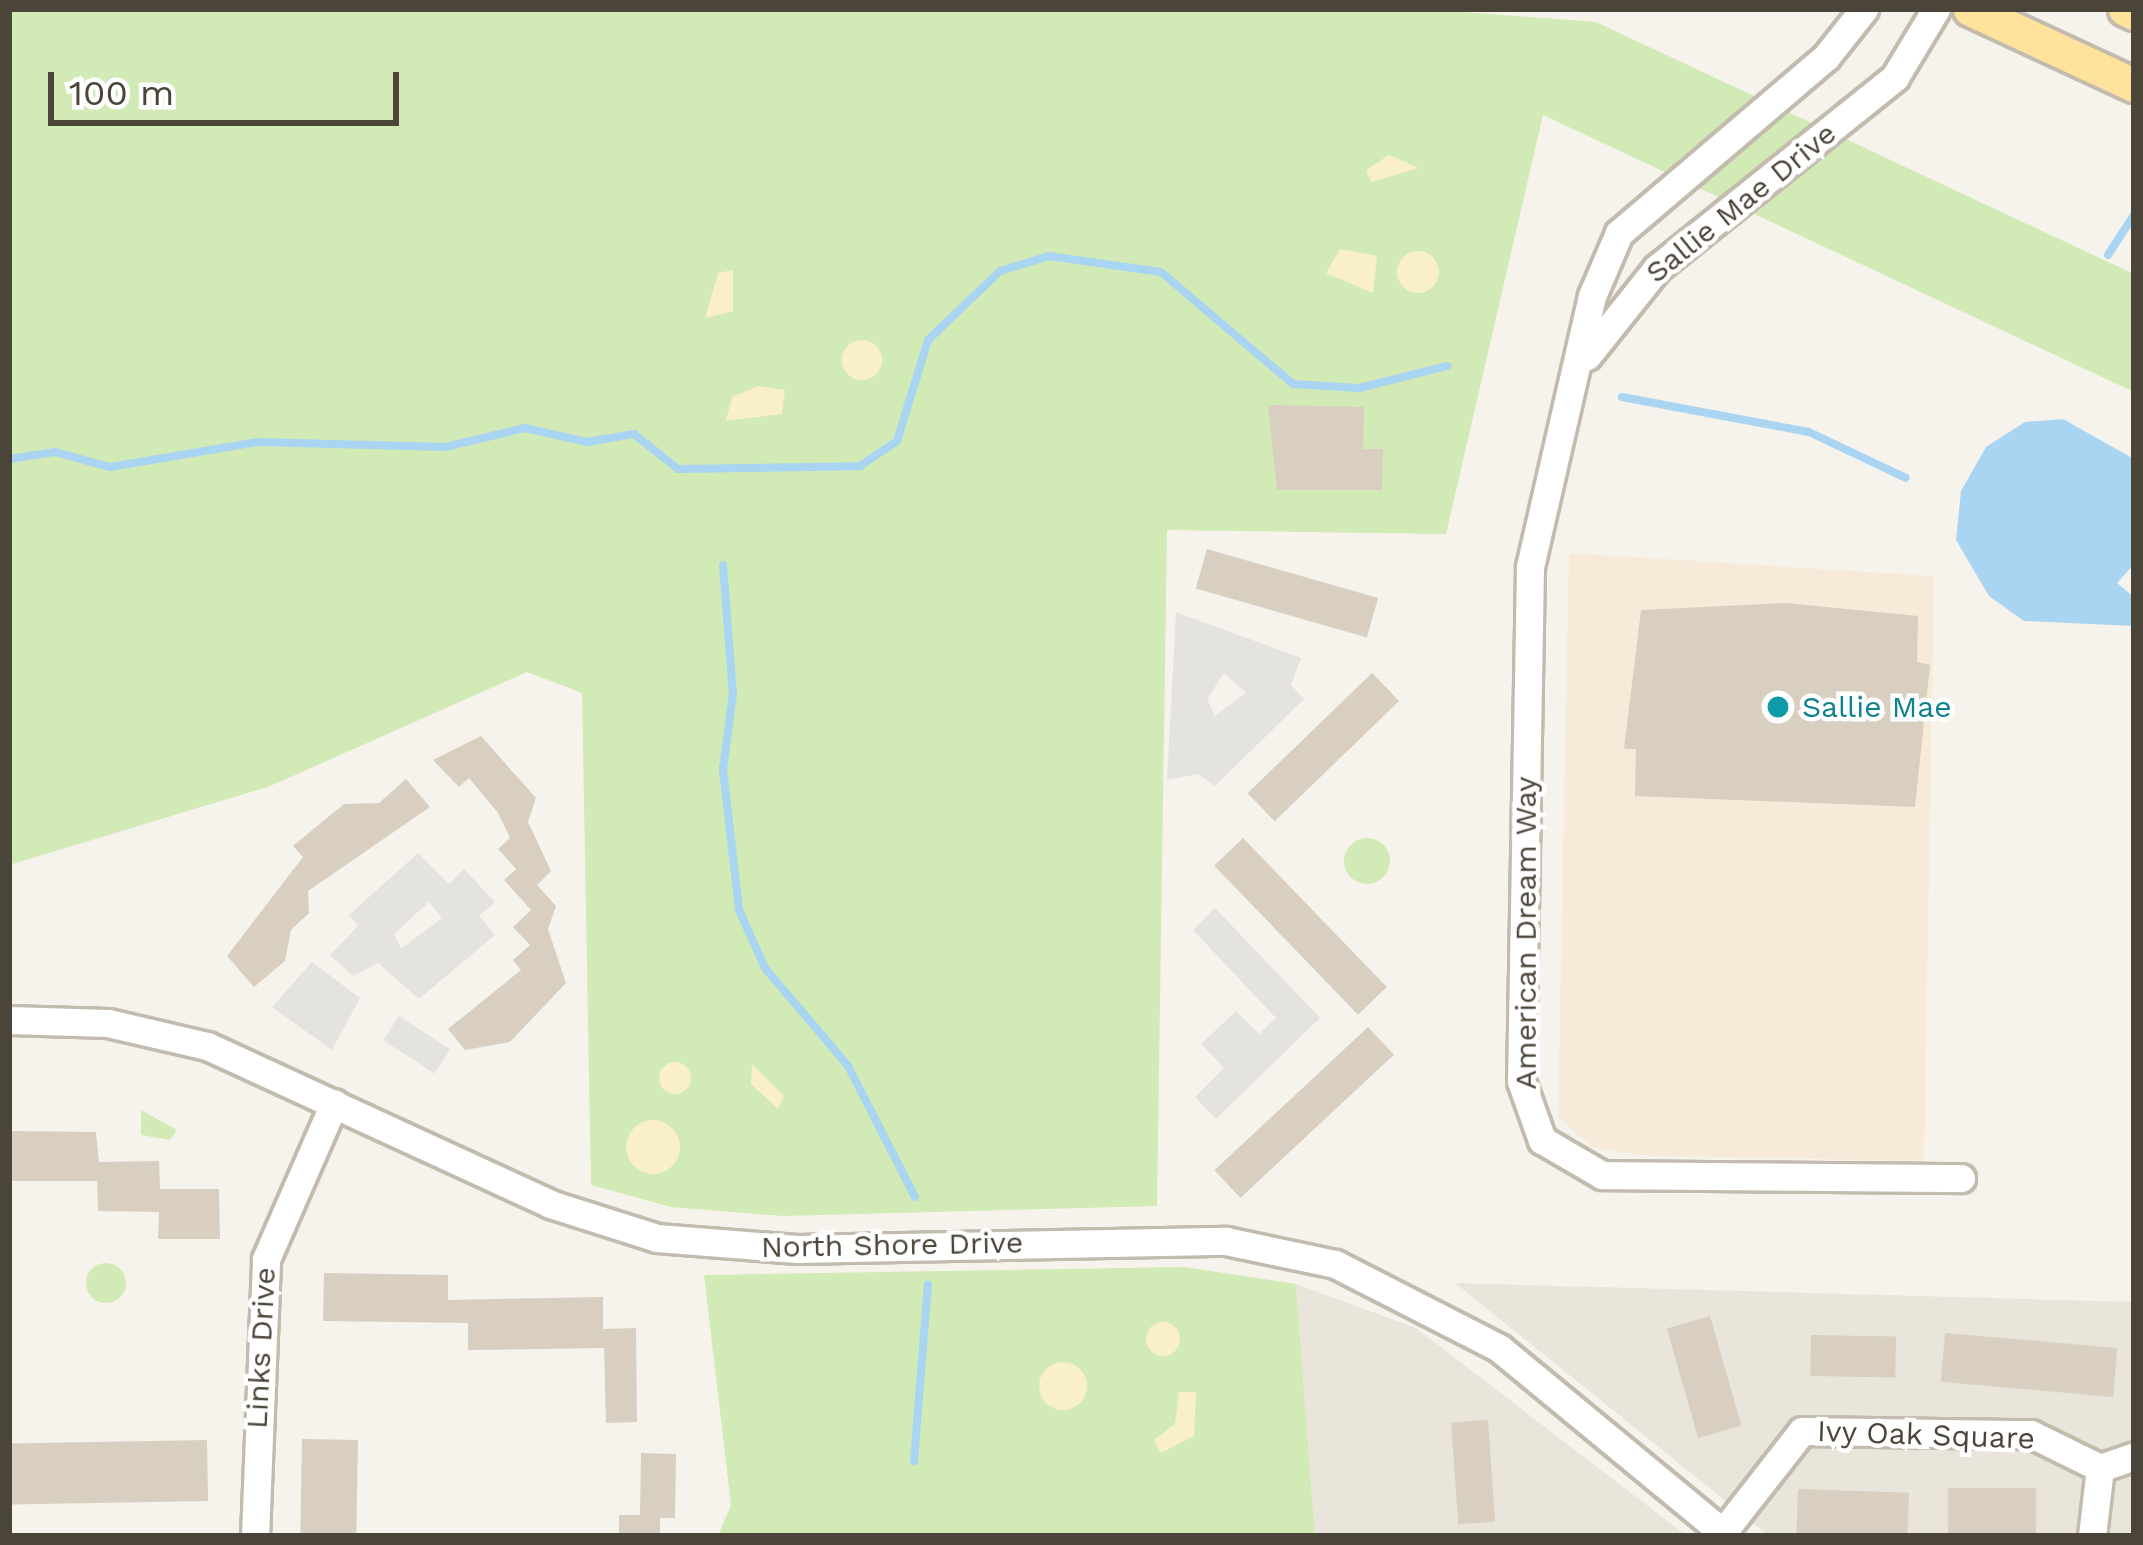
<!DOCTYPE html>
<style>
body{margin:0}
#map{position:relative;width:2143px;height:1545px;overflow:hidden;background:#f6f3ec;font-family:"Work Sans",sans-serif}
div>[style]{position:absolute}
.residential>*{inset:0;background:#eae5da}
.commercial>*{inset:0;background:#f7ead8}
.green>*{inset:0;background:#d2eab5}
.round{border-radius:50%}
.sand>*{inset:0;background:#f9efc9}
.parking>*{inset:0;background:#e5e3e0;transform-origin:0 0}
.water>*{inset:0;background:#a9d4f2}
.stream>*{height:8px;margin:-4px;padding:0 4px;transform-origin:4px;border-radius:4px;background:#a9d4f2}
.building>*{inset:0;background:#d8cfc1;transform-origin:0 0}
.roads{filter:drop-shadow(3px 0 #c2bbae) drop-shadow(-3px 0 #c2bbae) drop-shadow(0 3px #c2bbae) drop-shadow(0 -3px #c2bbae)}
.minor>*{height:27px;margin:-13.5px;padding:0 13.5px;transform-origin:13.5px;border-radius:13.5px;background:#fff}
.major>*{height:33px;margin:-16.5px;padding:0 16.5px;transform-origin:16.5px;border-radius:16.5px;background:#ffe39c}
.dots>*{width:33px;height:33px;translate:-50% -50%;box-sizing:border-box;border:6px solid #fff;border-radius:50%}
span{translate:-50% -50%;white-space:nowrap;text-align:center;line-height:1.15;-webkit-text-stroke:9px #fff;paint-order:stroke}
.street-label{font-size:30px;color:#4b4439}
.culture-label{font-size:30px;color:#0d838f}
.left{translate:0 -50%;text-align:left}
.frame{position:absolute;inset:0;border:12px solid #4b4439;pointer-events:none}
.scale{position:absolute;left:48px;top:72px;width:351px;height:54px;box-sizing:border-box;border:6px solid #4b4439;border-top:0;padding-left:15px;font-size:36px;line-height:42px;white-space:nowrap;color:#4b4439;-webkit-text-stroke:9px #fff;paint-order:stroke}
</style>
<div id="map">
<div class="residential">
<div style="clip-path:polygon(1455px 1283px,2134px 1302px,2134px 1536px,1769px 1536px)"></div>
<div style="clip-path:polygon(1296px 1284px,1416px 1328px,1687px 1536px,1315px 1536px)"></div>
</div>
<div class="commercial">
<div style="clip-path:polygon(1569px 553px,1934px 576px,1924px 1161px,1651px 1156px,1593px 1148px,1558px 1117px)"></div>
</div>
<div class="green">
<div style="clip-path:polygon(9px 9px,1423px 9px,1596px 22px,2134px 274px,2134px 392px,1543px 115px,1446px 534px,1167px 530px,1157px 1206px,783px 1216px,671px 1207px,591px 1185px,582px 693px,527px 672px,268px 787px,9px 865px)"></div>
<div class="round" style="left:1344px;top:838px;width:46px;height:46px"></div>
<div style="clip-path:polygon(141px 1110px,177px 1130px,170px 1140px,141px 1135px)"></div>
<div class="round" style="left:86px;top:1263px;width:40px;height:40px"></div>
<div style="clip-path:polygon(1184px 1267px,1296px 1284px,1315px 1536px,718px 1536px,731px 1505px,704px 1275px)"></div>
</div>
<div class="sand">
<div style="clip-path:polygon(1389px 155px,1419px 168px,1371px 182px,1366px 170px)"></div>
<div style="clip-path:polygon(1340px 249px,1377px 256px,1373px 293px,1326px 273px)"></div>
<div class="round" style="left:1397px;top:251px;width:42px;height:42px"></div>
<div style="clip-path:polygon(733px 270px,733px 311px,705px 318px,718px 273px)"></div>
<div class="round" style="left:842px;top:340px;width:40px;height:40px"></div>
<div style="clip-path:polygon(759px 386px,785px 390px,782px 414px,726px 421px,732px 397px)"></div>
<div class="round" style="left:659px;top:1062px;width:32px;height:32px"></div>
<div style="clip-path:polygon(752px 1064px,784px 1096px,778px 1109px,751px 1084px)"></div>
<div class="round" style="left:626px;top:1120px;width:54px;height:54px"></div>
<div class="round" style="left:1146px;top:1322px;width:34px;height:34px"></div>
<div class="round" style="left:1039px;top:1362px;width:48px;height:48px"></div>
<div style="clip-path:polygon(1179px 1392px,1196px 1392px,1194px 1436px,1161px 1453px,1154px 1440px,1175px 1424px)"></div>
</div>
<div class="parking">
<div style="clip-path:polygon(evenodd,1176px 612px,1301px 658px,1291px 685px,1304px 699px,1215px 786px,1198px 774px,1167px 780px,1176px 612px,1224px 673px,1246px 693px,1215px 716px,1207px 699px,1224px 673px)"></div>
<div style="clip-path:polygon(evenodd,418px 853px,449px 884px,464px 869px,495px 902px,479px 916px,495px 935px,419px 999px,378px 963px,353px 976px,330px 955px,358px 926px,349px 915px,418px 853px,429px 902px,442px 918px,401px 949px,394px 934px,429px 902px)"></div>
<div style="clip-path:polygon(1215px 908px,1320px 1018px,1216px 1119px,1195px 1097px,1224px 1068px,1201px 1044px,1236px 1011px,1259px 1034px,1276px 1018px,1193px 930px)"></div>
<div style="clip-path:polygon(312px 962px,360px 998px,332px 1050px,272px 1007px)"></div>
<div style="left:399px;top:1016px;width:61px;height:29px;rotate:33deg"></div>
</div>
<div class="water">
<div style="clip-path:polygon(2063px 419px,2134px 459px,2134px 564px,2117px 583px,2134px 597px,2134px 626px,2024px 621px,1989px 596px,1956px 540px,1961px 491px,1986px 447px,2025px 422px)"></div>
</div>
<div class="stream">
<div style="left:2108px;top:255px;width:48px;rotate:-57deg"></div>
<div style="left:1622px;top:397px;width:190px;rotate:10.6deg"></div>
<div style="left:1809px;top:432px;width:107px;rotate:25.4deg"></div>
<div style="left:9px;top:459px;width:47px;rotate:-8.7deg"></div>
<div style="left:55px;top:452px;width:57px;rotate:15.3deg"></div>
<div style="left:110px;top:467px;width:150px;rotate:-9.6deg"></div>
<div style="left:258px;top:442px;width:187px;rotate:1.5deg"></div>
<div style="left:445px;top:447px;width:82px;rotate:-13.4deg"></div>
<div style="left:525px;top:428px;width:64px;rotate:12.7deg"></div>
<div style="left:587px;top:442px;width:48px;rotate:-9.7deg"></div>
<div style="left:634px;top:434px;width:56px;rotate:38.5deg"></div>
<div style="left:678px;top:469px;width:182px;rotate:-0.9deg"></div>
<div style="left:860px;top:466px;width:45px;rotate:-34deg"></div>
<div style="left:897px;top:441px;width:106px;rotate:-72.9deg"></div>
<div style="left:928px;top:340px;width:100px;rotate:-43.8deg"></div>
<div style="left:1000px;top:271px;width:51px;rotate:-17deg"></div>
<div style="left:1049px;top:256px;width:113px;rotate:8.1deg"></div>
<div style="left:1161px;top:272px;width:173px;rotate:40.3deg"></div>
<div style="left:1293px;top:384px;width:66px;rotate:3.5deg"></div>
<div style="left:1359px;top:388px;width:91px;rotate:-14deg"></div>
<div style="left:723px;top:565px;width:129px;rotate:85.6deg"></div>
<div style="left:733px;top:694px;width:76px;rotate:97.6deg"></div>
<div style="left:723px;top:769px;width:142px;rotate:83.5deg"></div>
<div style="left:739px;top:910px;width:64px;rotate:65.9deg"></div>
<div style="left:765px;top:968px;width:128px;rotate:49.7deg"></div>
<div style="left:848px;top:1066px;width:147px;rotate:62.9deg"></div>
<div style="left:914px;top:1461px;width:177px;rotate:-85.5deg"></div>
</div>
<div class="building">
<div style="clip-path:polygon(1268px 405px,1364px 407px,1363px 449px,1383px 449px,1382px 490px,1277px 490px)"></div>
<div style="left:1207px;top:549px;width:178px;height:41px;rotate:16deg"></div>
<div style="clip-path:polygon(1786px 603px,1918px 616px,1917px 662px,1930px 665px,1915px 807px,1635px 796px,1636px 749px,1624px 749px,1641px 610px)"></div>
<div style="left:1372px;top:673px;width:39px;height:173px;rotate:46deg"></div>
<div style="clip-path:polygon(481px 736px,536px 798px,528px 822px,551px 871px,537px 885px,556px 906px,548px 929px,566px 983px,510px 1042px,465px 1050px,448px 1029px,521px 970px,513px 960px,530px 945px,513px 927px,531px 910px,504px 880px,516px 869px,498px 849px,510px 838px,498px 813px,469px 778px,459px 787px,433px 760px)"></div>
<div style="clip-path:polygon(406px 779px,430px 807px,308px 891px,309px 913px,291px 930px,285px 961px,254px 987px,227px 956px,303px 857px,293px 846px,344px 804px,379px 803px)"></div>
<div style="left:1243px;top:838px;width:207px;height:40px;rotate:46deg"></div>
<div style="left:1368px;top:1027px;width:38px;height:210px;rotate:47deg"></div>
<div style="clip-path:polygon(9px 1131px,96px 1132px,99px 1162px,159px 1161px,160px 1189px,219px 1189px,220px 1239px,158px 1239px,159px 1212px,98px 1211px,97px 1181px,9px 1181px)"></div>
<div style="clip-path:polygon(324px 1273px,448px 1275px,448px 1300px,603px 1297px,603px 1329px,636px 1328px,637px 1422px,606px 1423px,604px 1348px,468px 1350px,468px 1323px,323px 1321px)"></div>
<div style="left:1710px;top:1316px;width:114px;height:45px;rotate:74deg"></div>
<div style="left:1945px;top:1333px;width:173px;height:49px;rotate:5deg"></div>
<div style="left:1811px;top:1335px;width:85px;height:41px;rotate:1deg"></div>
<div style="left:1488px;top:1420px;width:102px;height:37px;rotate:86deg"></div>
<div style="left:207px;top:1440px;width:61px;height:198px;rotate:89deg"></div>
<div style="left:358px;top:1440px;width:96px;height:56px;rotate:91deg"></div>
<div style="clip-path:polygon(641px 1453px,676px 1454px,675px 1518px,660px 1518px,660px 1536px,619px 1536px,619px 1515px,640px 1515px)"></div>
<div style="left:1948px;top:1488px;width:88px;height:47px"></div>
<div style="left:1798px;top:1489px;width:111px;height:44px;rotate:2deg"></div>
</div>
<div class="roads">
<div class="minor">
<div style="left:1864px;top:9px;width:61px;rotate:128.4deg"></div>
<div style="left:1826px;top:57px;width:272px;rotate:139.6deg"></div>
<div style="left:1619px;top:233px;width:69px;rotate:113.2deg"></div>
<div style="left:1592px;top:296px;width:278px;rotate:102.9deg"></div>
<div style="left:1530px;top:567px;width:514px;rotate:91deg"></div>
<div style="left:1521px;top:1081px;width:63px;rotate:70.4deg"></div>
<div style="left:1542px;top:1140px;width:69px;rotate:30.3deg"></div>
<div style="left:1602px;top:1175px;width:359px;rotate:0.5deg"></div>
<div style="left:1587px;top:356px;width:112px;rotate:-51.5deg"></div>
<div style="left:1657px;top:268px;width:305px;rotate:-38.7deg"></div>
<div style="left:1895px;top:77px;width:79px;rotate:-58.9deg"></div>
<div style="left:9px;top:1020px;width:99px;rotate:1.7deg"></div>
<div style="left:108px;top:1023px;width:102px;rotate:13.1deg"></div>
<div style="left:207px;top:1046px;width:378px;rotate:24.7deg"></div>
<div style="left:550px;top:1204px;width:112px;rotate:17.6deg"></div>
<div style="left:657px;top:1238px;width:140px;rotate:4.5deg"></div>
<div style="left:797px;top:1249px;width:429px;rotate:-1.1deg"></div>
<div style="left:1226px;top:1241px;width:111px;rotate:11.9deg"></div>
<div style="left:1335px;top:1264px;width:184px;rotate:27.1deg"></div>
<div style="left:1499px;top:1348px;width:296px;rotate:39.5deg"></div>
<div style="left:1723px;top:1532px;width:128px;rotate:-52deg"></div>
<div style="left:1802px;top:1431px;width:229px;rotate:0.8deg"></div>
<div style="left:2031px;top:1434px;width:77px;rotate:26.2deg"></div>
<div style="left:2100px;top:1468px;width:36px;rotate:-19deg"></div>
<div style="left:255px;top:1536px;width:277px;rotate:-87.7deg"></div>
<div style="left:266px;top:1259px;width:170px;rotate:-66.4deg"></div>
<div style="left:2092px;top:1536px;width:68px;rotate:-83.3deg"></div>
</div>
<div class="major">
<div style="left:1970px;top:9px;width:181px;rotate:24.9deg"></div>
<div style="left:2125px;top:9px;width:10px;rotate:24deg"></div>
</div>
</div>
<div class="dots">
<div style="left:1778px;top:707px;background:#0f9aa8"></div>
</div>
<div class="street-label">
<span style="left:1741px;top:203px;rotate:-39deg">Sallie Mae Drive</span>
<span style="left:1526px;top:933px;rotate:-90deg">American Dream Way</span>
<span style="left:892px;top:1245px;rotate:-1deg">North Shore Drive</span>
<span style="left:261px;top:1348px;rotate:-87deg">Links Drive</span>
<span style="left:1926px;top:1435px;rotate:2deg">Ivy Oak Square</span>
</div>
<div class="culture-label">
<span class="left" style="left:1802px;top:707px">Sallie Mae</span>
</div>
<div class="frame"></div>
<div class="scale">100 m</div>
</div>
